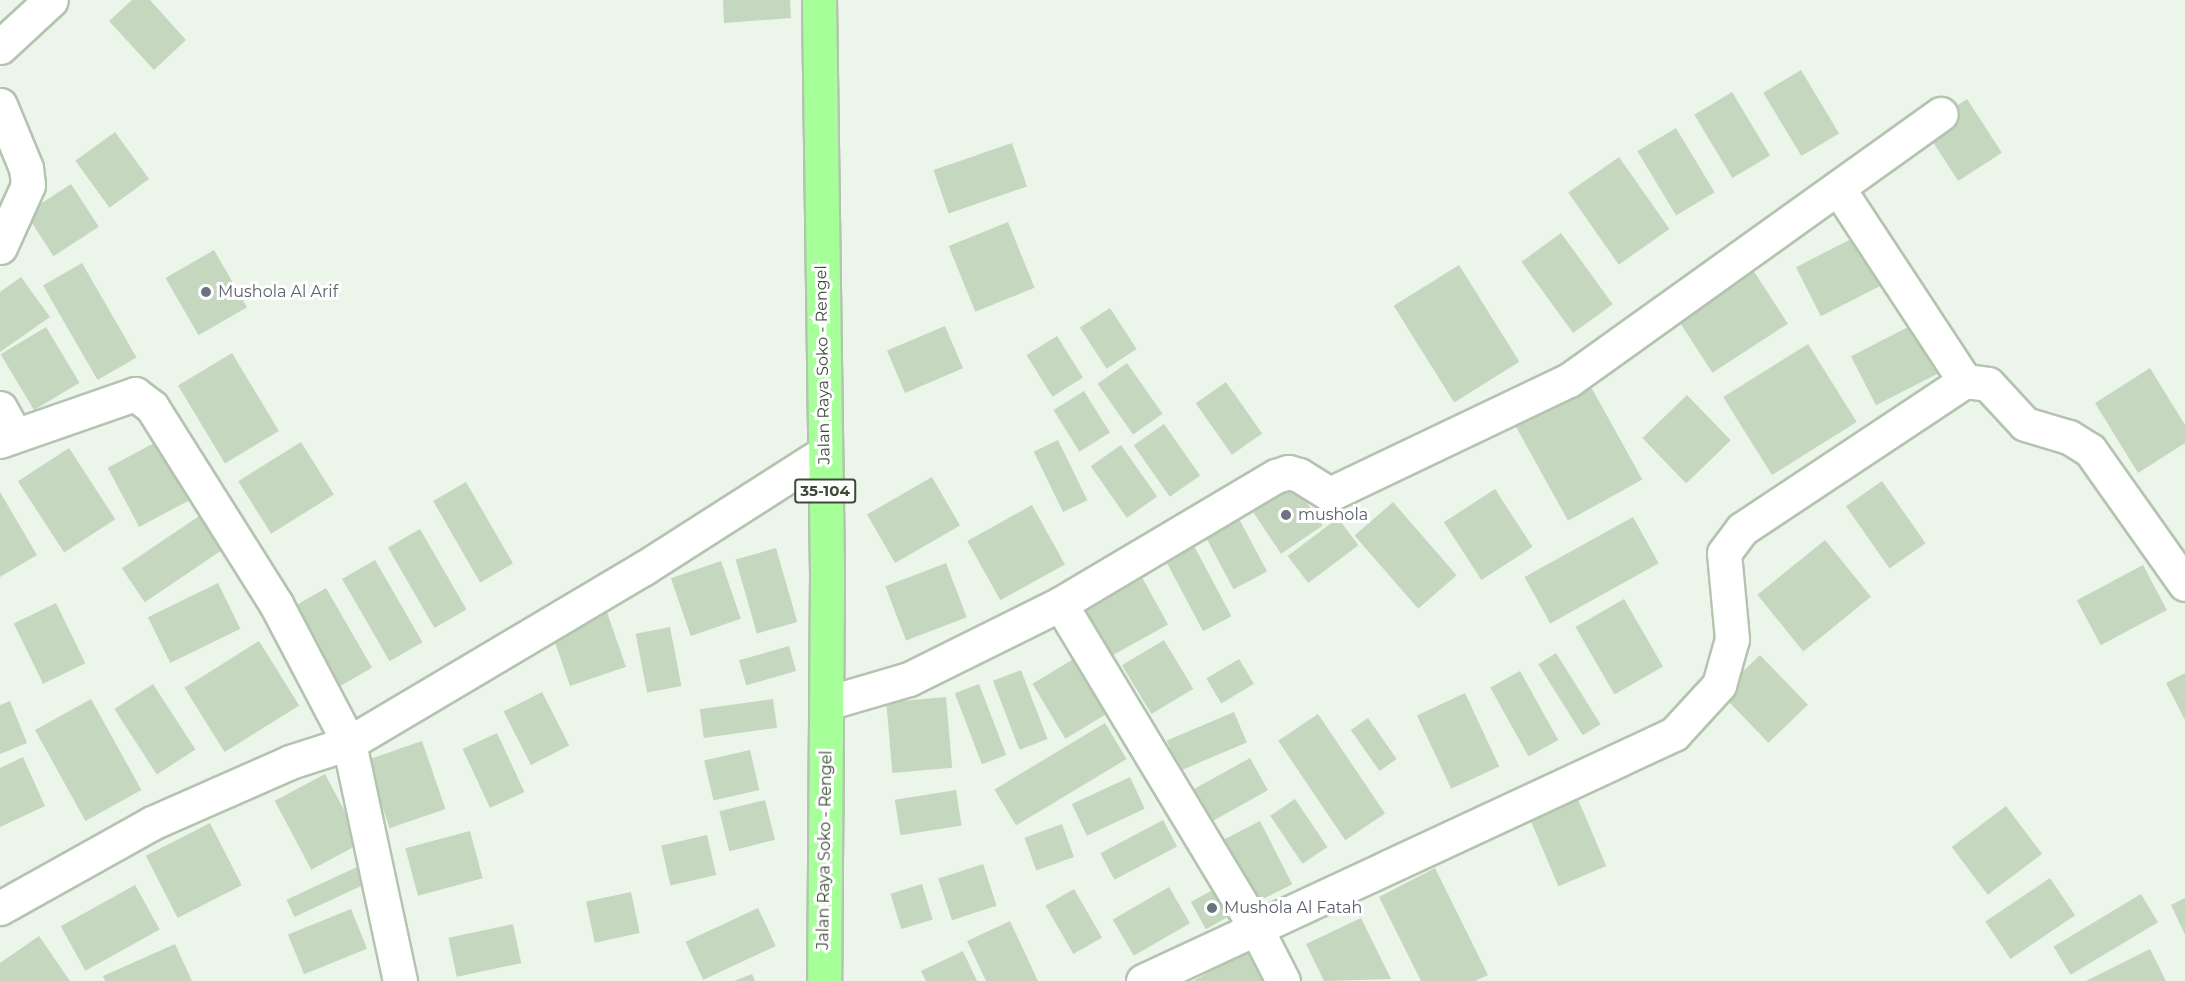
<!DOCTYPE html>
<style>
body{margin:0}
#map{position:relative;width:2185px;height:981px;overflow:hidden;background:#ecf5ea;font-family:Montserrat,sans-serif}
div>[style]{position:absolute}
.building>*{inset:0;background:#c5d8bf;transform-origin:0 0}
.roads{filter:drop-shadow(2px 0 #b3c4af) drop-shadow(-2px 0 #b3c4af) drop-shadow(0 2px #b3c4af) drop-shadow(0 -2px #b3c4af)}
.minor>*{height:33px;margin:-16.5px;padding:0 16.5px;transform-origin:16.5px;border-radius:16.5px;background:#fff}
.primary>*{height:33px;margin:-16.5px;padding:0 16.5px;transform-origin:16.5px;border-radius:16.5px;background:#a6ff99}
.dots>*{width:16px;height:16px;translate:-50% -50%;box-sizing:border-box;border:3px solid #fff;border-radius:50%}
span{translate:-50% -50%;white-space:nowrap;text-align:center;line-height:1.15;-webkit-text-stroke:6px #fff;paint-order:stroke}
.shield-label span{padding:2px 4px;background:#fff;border:2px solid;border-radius:4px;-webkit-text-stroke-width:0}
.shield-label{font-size:15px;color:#3c4a37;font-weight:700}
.worship-label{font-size:16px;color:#5b616d}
.left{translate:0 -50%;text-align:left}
.street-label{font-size:16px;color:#3c4a37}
</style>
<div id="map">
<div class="building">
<div style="clip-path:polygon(132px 0,150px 0,186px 40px,154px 70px,109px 21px)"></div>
<div style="clip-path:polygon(723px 0,790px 0,791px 18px,724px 23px)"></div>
<div style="left:1801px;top:70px;width:74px;height:44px;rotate:59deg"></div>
<div style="left:1732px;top:92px;width:74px;height:44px;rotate:59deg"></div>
<div style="left:1967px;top:99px;width:64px;height:52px;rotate:57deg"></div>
<div style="left:1676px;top:128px;width:75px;height:45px;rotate:59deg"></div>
<div style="left:115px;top:132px;width:58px;height:49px;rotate:54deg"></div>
<div style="left:1012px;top:143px;width:46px;height:83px;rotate:71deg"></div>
<div style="left:1619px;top:157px;width:88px;height:62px;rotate:55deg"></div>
<div style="left:71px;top:184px;width:51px;height:54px;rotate:57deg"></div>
<div style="left:1008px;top:222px;width:71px;height:64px;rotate:68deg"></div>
<div style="left:1561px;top:233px;width:88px;height:49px;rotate:54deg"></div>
<div style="left:1861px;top:234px;width:55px;height:73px;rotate:63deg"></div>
<div style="left:214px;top:250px;width:66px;height:56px;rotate:60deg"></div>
<div style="left:82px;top:263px;width:109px;height:45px;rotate:60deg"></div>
<div style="left:1459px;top:265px;width:114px;height:77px;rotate:58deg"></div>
<div style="left:1753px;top:270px;width:64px;height:90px;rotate:57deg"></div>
<div style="clip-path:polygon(21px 277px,50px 317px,0 352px,0 292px)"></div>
<div style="left:1110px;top:308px;width:49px;height:36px;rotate:57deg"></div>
<div style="left:1916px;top:323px;width:55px;height:73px;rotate:63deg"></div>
<div style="left:945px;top:326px;width:46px;height:63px;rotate:67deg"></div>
<div style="left:46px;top:327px;width:65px;height:53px;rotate:59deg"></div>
<div style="left:1057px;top:336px;width:49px;height:36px;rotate:58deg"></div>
<div style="left:1808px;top:344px;width:92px;height:100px;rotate:58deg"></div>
<div style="left:232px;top:353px;width:91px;height:63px;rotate:59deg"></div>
<div style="left:1127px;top:363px;width:62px;height:36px;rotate:55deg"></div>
<div style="clip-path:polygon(2150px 368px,2185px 425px,2185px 443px,2138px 473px,2095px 403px)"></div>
<div style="left:1226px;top:382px;width:63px;height:37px;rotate:55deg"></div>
<div style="left:1590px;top:385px;width:108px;height:85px;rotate:61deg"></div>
<div style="left:1084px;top:391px;width:49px;height:36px;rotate:58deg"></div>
<div style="left:1687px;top:395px;width:63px;height:62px;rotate:46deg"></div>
<div style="left:1164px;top:424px;width:63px;height:37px;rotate:55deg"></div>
<div style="left:1058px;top:440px;width:67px;height:27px;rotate:64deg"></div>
<div style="left:158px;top:441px;width:67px;height:57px;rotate:62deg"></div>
<div style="left:301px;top:442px;width:62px;height:74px;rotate:58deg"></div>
<div style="left:1121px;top:445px;width:63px;height:37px;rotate:55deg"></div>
<div style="left:69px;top:448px;width:85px;height:61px;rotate:57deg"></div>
<div style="left:1289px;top:476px;width:60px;height:50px;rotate:56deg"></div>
<div style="left:932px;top:477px;width:56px;height:75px;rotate:60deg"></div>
<div style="left:1882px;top:481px;width:76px;height:44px;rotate:55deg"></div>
<div style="left:466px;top:482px;width:94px;height:38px;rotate:60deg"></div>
<div style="left:1495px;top:489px;width:69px;height:61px;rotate:57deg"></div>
<div style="clip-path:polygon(0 492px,37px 555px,0 577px)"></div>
<div style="left:1393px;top:502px;width:97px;height:51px;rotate:49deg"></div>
<div style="left:1032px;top:505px;width:68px;height:74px;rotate:61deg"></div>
<div style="left:208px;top:510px;width:41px;height:104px;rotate:56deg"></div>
<div style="left:1237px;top:515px;width:64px;height:38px;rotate:62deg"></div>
<div style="left:1633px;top:517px;width:53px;height:124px;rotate:61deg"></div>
<div style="left:1338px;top:518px;width:34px;height:63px;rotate:53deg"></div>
<div style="left:420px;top:529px;width:93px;height:37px;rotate:60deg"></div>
<div style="left:1825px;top:540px;width:73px;height:87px;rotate:51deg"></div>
<div style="left:1192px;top:542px;width:84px;height:32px;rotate:62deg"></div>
<div style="left:776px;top:548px;width:77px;height:42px;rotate:74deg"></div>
<div style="left:375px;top:560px;width:95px;height:38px;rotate:60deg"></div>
<div style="left:721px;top:561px;width:61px;height:53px;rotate:71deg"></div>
<div style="left:946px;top:563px;width:58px;height:65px;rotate:69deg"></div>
<div style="left:2143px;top:565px;width:51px;height:75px;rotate:62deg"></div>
<div style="left:1139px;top:572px;width:60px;height:67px;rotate:61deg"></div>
<div style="left:218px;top:583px;width:51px;height:78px;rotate:64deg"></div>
<div style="left:326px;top:588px;width:92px;height:38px;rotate:60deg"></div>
<div style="left:1624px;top:599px;width:78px;height:56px;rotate:60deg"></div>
<div style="left:56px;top:603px;width:67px;height:47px;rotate:64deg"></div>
<div style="left:607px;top:612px;width:58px;height:59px;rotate:71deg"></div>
<div style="left:670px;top:627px;width:60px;height:35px;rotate:79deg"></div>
<div style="left:1164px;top:640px;width:57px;height:49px;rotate:59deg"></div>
<div style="left:259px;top:641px;width:76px;height:88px;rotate:58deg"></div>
<div style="left:789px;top:646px;width:26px;height:52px;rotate:74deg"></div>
<div style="left:1556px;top:653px;width:84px;height:21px;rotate:58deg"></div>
<div style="left:1760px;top:655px;width:69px;height:55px;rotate:46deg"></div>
<div style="left:1077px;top:657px;width:64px;height:52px;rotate:59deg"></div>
<div style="left:1239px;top:659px;width:29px;height:38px;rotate:59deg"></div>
<div style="left:1021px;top:670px;width:74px;height:30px;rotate:69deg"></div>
<div style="left:1520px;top:671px;width:79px;height:34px;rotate:61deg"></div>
<div style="clip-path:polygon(2185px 673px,2185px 720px,2166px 683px)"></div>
<div style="left:153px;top:684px;width:78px;height:46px;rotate:57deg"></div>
<div style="left:979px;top:684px;width:76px;height:26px;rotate:69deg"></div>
<div style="left:542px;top:692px;width:60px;height:43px;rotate:63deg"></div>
<div style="left:1465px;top:693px;width:81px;height:53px;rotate:65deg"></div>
<div style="left:946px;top:697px;width:71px;height:60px;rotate:85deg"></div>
<div style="left:91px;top:699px;width:104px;height:64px;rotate:61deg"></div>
<div style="left:773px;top:699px;width:29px;height:74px;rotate:82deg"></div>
<div style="clip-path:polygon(10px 701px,27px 743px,0 754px,0 705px)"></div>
<div style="left:1234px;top:712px;width:33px;height:73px;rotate:67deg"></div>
<div style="left:1318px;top:714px;width:120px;height:48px;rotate:56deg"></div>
<div style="left:1368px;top:718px;width:50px;height:21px;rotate:55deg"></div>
<div style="left:1105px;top:723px;width:42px;height:129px;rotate:59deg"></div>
<div style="left:497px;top:733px;width:65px;height:38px;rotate:65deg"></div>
<div style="left:422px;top:741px;width:72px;height:59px;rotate:71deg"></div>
<div style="left:750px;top:750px;width:41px;height:47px;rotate:77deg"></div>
<div style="clip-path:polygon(23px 757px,45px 806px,0 827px,0 768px)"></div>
<div style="left:1250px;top:758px;width:37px;height:78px;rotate:61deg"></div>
<div style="left:325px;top:774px;width:78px;height:57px;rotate:62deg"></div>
<div style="left:1130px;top:777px;width:35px;height:64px;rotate:65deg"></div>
<div style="left:956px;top:790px;width:36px;height:62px;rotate:81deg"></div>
<div style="left:1577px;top:797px;width:75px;height:52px;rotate:67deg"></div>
<div style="left:1295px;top:799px;width:58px;height:30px;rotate:56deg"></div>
<div style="left:765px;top:800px;width:41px;height:47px;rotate:76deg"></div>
<div style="left:2006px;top:806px;width:60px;height:68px;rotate:53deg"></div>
<div style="left:1163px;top:820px;width:30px;height:71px;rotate:62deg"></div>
<div style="left:1260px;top:821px;width:71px;height:40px;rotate:63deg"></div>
<div style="left:210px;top:823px;width:70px;height:72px;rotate:63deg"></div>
<div style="left:1062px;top:824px;width:35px;height:40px;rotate:70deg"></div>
<div style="left:470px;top:831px;width:49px;height:67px;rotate:75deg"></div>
<div style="left:707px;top:835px;width:41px;height:47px;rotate:77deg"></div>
<div style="left:983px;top:864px;width:44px;height:47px;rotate:72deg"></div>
<div style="left:359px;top:866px;width:19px;height:80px;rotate:65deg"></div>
<div style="clip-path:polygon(1435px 868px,1488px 975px,1475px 981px,1421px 981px,1379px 897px)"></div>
<div style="left:2050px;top:878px;width:45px;height:78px;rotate:56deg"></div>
<div style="left:922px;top:884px;width:37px;height:33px;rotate:73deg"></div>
<div style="left:135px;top:885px;width:51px;height:85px;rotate:61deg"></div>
<div style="left:1169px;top:887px;width:42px;height:65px;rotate:60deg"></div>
<div style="left:1218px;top:887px;width:31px;height:31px;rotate:61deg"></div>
<div style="left:1074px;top:889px;width:56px;height:33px;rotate:60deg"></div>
<div style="left:631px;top:892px;width:42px;height:46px;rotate:78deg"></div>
<div style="left:2141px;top:894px;width:33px;height:102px;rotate:59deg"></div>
<div style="clip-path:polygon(2185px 898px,2185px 935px,2171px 905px)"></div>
<div style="left:758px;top:908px;width:42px;height:80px;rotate:65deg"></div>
<div style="left:351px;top:909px;width:43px;height:68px;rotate:68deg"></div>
<div style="clip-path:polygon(1361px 918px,1391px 979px,1324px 981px,1306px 944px)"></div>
<div style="clip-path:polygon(1010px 921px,1038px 981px,986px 981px,967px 941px)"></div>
<div style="left:513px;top:924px;width:40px;height:66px;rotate:78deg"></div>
<div style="clip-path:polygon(39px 936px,70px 981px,0 981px,0 963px)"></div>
<div style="clip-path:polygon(175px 944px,192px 981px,105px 981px,103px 976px)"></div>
<div style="clip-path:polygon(2150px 949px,2166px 981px,2086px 981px)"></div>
<div style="clip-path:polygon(963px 951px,977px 981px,926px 981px,921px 971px)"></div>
<div style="clip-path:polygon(1247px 951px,1263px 981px,1193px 981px)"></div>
<div style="clip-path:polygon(752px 974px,755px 981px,734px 981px)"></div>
</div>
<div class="roads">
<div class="minor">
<div style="left:0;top:47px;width:69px;rotate:-42.7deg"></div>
<div style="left:0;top:105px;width:68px;rotate:67.6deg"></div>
<div style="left:26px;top:168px;width:17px;rotate:83deg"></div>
<div style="left:28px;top:185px;width:68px;rotate:114.3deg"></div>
<div style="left:1838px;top:188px;width:231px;rotate:56.7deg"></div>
<div style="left:0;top:408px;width:29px;rotate:61deg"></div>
<div style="left:0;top:441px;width:143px;rotate:-19.2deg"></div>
<div style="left:135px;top:394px;width:21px;rotate:37deg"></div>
<div style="left:152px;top:407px;width:233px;rotate:57.8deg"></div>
<div style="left:276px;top:604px;width:157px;rotate:62.3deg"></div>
<div style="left:349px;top:743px;width:243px;rotate:77.9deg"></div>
<div style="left:827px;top:703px;width:85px;rotate:-16.3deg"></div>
<div style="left:909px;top:679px;width:169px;rotate:-26.4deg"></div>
<div style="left:0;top:908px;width:174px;rotate:-29.2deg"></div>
<div style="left:152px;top:823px;width:151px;rotate:-23.8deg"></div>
<div style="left:290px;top:762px;width:62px;rotate:-17.9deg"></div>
<div style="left:349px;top:743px;width:343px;rotate:-30.7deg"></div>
<div style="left:644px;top:568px;width:214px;rotate:-32.6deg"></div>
<div style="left:1143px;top:981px;width:586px;rotate:-24.95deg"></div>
<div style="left:1674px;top:734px;width:67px;rotate:-47.4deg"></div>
<div style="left:1719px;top:685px;width:48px;rotate:-74.2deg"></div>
<div style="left:1732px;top:639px;width:86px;rotate:-95.3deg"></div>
<div style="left:1724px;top:553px;width:30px;rotate:-53deg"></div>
<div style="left:1742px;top:529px;width:268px;rotate:-33.6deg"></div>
<div style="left:1965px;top:381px;width:23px;rotate:7deg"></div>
<div style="left:1988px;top:384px;width:54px;rotate:47.2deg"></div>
<div style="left:2025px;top:424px;width:46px;rotate:16.5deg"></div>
<div style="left:2069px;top:437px;width:25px;rotate:32deg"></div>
<div style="left:2090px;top:450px;width:164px;rotate:54.7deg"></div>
<div style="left:1283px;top:981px;width:57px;rotate:-117deg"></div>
<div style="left:1257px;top:930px;width:381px;rotate:-121.1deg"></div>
<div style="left:1060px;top:604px;width:251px;rotate:-30.7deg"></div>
<div style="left:1276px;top:476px;width:13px;rotate:-18deg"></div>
<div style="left:1288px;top:472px;width:11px;rotate:15deg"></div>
<div style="left:1299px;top:475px;width:36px;rotate:32deg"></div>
<div style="left:1330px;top:494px;width:265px;rotate:-25.5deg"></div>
<div style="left:1569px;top:380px;width:457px;rotate:-35.6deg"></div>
</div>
<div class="primary">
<div style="left:819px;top:0;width:576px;rotate:89.2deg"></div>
<div style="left:827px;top:576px;width:405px;rotate:90.4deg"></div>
</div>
</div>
<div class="dots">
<div style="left:206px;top:292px;background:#6b7280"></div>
<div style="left:1286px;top:515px;background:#6b7280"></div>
<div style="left:1212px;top:908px;background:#6b7280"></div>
</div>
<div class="shield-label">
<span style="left:825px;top:491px">35-104</span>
</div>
<div class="worship-label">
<span class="left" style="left:218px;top:292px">Mushola Al Arif</span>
<span class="left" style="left:1298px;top:515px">mushola</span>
<span class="left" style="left:1224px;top:908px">Mushola Al Fatah</span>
</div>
<div class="street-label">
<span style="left:823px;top:365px;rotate:-91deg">Jalan Raya Soko - Rengel</span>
<span style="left:825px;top:850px;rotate:-89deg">Jalan Raya Soko - Rengel</span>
</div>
</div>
